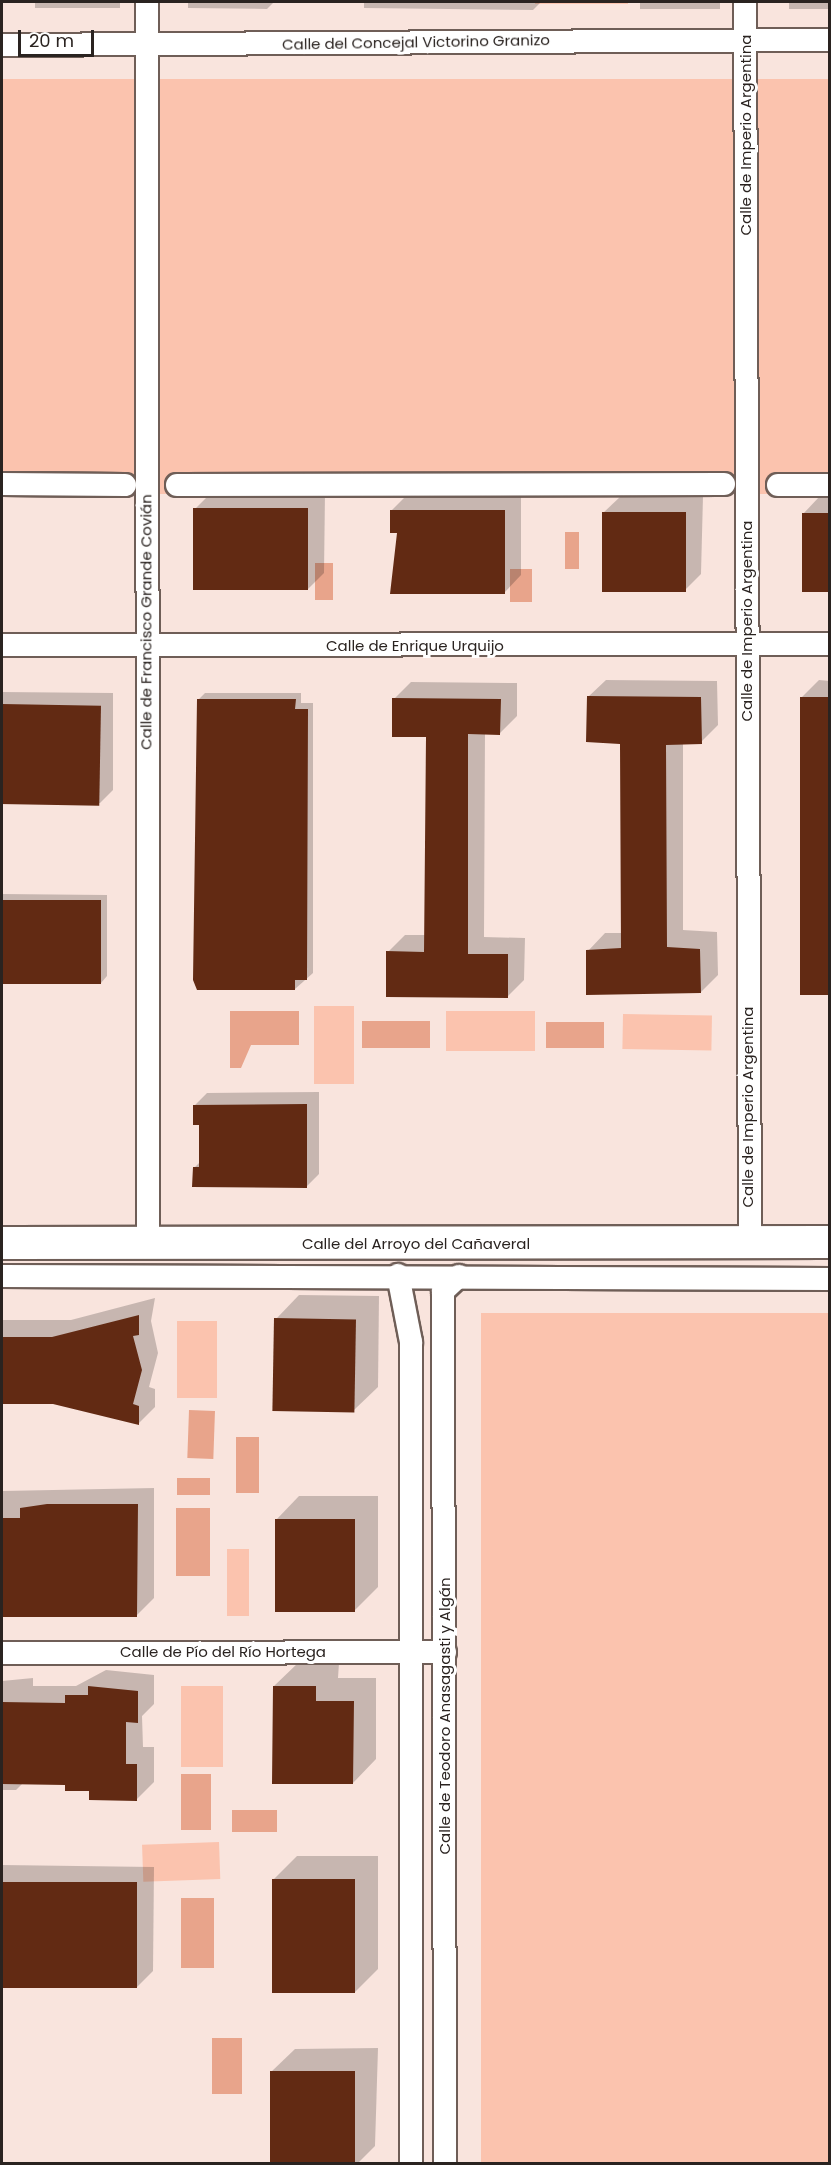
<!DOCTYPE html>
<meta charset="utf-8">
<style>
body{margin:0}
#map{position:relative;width:831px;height:2165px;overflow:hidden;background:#f9e4dd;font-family:Poppins,sans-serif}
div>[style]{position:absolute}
.green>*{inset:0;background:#fbc3ae;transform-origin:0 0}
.water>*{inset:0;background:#e8a48b;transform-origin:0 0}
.shadow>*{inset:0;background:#0003;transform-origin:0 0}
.building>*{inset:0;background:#622a13;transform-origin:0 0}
.roads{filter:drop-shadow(2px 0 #6f5e57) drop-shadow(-2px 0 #6f5e57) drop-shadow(0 2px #6f5e57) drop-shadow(0 -2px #6f5e57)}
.street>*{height:22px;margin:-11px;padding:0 11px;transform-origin:11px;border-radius:11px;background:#fff}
.secondary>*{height:32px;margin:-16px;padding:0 16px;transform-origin:16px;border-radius:16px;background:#fff}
span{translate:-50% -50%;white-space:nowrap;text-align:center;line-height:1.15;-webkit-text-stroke:6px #fff;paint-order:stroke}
.street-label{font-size:15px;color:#2a2320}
.frame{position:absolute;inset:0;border:3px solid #2a2320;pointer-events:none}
.scale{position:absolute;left:18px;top:30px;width:76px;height:27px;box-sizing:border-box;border:3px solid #2a2320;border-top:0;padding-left:8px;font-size:18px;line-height:21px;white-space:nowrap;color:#2a2320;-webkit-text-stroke:4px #fff;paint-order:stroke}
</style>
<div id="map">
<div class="green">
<div style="left:535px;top:2px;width:93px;height:2px"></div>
<div style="left:2px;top:79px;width:827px;height:415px"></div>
<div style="left:314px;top:1006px;width:40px;height:78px"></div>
<div style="left:535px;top:1011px;width:40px;height:89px;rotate:90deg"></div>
<div style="left:623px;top:1014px;width:89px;height:35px;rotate:1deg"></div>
<div style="left:481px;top:1313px;width:348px;height:850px"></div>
<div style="left:177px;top:1321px;width:40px;height:77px"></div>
<div style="left:249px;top:1549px;width:67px;height:22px;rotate:90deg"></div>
<div style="left:181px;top:1686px;width:42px;height:81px"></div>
<div style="left:219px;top:1842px;width:37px;height:77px;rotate:88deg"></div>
</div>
<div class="water">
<div style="left:565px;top:532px;width:14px;height:37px"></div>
<div style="left:315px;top:563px;width:18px;height:37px"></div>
<div style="left:510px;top:569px;width:22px;height:33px"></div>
<div style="clip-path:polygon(230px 1011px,299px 1011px,299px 1045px,251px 1045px,241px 1068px,230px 1068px)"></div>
<div style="left:362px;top:1021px;width:68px;height:27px"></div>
<div style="left:546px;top:1022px;width:58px;height:26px"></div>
<div style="left:189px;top:1410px;width:26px;height:48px;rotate:2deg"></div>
<div style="left:236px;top:1437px;width:23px;height:56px"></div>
<div style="left:177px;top:1478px;width:33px;height:17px"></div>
<div style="left:176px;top:1508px;width:34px;height:68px"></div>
<div style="left:181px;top:1774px;width:30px;height:56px"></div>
<div style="left:232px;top:1810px;width:45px;height:22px"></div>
<div style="left:181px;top:1898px;width:33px;height:70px"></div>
<div style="left:212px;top:2038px;width:30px;height:56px"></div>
</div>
<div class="shadow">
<div style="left:35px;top:2px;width:85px;height:6px"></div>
<div style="clip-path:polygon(188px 2px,274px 2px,267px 9px,188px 8px)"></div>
<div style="clip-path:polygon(364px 2px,541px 2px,533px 10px,364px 8px)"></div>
<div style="left:640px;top:2px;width:80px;height:7px"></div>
<div style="left:789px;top:2px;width:41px;height:7px"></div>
<div style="clip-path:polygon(212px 492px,325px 493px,324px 573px,307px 590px,195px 509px)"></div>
<div style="clip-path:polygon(409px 493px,521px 494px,521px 575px,504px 593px,399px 532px,392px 510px)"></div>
<div style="clip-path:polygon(621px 496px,703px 496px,701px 574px,684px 591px,603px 513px)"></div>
<div style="clip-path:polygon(820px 496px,830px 496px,830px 591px,803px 514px)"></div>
<div style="clip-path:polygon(606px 680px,717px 681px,718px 725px,701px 742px,683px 743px,683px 930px,717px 932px,718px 975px,701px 992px,588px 951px,605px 933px,622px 933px,622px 742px,588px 697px)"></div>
<div style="clip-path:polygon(819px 680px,830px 681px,830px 993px,802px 697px)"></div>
<div style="clip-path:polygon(411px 682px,517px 683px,517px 716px,500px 733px,485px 733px,484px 937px,525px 938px,524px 980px,507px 997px,388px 952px,405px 935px,426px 935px,427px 736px,394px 699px)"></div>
<div style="clip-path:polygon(2px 692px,113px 693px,113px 790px,100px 803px,2px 802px)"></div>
<div style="clip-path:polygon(205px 693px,301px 693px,301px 703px,313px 703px,313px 973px,295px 989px,199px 699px)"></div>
<div style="clip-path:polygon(2px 894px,107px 895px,107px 976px,101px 983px,2px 982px)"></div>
<div style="clip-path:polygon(319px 1092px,319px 1174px,306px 1187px,194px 1168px,200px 1162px,200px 1124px,194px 1106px,207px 1093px)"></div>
<div style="clip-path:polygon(299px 1295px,379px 1296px,378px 1387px,354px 1410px,276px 1319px)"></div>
<div style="clip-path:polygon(155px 1298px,151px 1321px,158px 1353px,149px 1387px,155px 1389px,155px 1407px,138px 1424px,53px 1402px,2px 1402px,2px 1320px,71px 1320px)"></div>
<div style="clip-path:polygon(154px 1488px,154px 1598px,137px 1615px,2px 1615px,2px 1491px)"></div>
<div style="clip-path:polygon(299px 1496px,378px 1496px,378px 1587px,355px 1610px,276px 1520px)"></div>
<div style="clip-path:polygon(298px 1663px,339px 1663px,338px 1678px,376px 1678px,376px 1759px,353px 1783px,274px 1686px)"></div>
<div style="clip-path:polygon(106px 1670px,154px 1675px,154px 1704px,142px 1716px,143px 1747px,154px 1747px,154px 1782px,137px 1799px,66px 1783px,23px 1783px,16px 1790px,2px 1790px,2px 1681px,33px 1678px,33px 1686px,76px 1686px)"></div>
<div style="clip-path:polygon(297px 1856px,378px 1856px,378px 1969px,355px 1992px,274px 1879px)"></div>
<div style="clip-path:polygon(2px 1865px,154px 1867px,153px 1971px,136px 1988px,2px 1987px)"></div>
<div style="clip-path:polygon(378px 2048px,375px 2146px,357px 2164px,272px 2164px,271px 2072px,295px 2049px)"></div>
</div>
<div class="building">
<div style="left:193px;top:508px;width:115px;height:82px"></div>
<div style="clip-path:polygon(390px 510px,505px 510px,505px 594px,390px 594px,397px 533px,390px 533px)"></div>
<div style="left:602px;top:512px;width:84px;height:80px"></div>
<div style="left:802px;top:513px;width:28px;height:79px"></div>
<div style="clip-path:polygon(587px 696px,701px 697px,702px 744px,666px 745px,667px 947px,700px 949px,701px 993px,586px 995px,586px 950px,621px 948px,620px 744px,586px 742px)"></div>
<div style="left:800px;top:697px;width:30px;height:298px"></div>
<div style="clip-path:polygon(392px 698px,501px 699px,500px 735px,468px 734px,468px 954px,508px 954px,508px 998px,386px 997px,386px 951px,424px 952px,426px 737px,392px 737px)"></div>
<div style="clip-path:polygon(197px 699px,296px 699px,295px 709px,308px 709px,307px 980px,295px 980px,295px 990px,197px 990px,193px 980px)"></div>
<div style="left:2px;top:704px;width:99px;height:100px;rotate:1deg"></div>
<div style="left:2px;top:900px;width:99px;height:84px"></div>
<div style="clip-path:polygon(307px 1104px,307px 1188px,192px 1187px,193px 1167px,199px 1167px,199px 1125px,193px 1125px,193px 1105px)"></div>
<div style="clip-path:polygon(139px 1315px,139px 1335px,133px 1336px,142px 1370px,133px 1404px,139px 1406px,139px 1425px,53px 1404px,2px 1404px,2px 1337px,52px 1337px)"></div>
<div style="left:274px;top:1318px;width:82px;height:93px;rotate:1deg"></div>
<div style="clip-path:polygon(47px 1504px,138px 1504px,137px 1617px,3px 1617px,2px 1518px,20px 1518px,20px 1508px)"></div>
<div style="left:275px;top:1519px;width:80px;height:93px"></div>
<div style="clip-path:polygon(88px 1686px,138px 1691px,138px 1723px,126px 1722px,126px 1764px,137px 1764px,137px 1801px,89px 1800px,89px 1791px,65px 1791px,65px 1785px,2px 1784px,2px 1702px,65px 1703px,65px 1695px,88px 1695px)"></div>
<div style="clip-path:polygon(273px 1686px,316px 1686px,316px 1701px,354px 1701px,353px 1784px,272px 1784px)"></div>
<div style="left:272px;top:1879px;width:83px;height:114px"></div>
<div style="left:2px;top:1882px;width:135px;height:106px"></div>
<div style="left:270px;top:2071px;width:85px;height:92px"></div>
</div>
<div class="roads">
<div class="street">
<div style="left:147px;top:2px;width:1241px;rotate:89.95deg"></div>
<div style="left:745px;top:2px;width:1239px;rotate:89.77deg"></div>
<div style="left:2px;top:45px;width:828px;rotate:-0.35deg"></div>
<div style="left:2px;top:484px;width:123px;rotate:0.5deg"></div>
<div style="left:177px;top:485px;width:547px;rotate:-0.1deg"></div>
<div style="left:778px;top:485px;width:52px"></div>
<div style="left:2px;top:645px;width:828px;rotate:-0.07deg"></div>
<div style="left:398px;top:1275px;width:68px;rotate:79deg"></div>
<div style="left:411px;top:1342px;width:822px;rotate:90deg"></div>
<div style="left:2px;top:1276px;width:828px;rotate:0.21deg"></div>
<div style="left:2px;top:1653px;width:443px;rotate:-0.1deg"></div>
<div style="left:445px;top:2164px;width:873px;rotate:-90.13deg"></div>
<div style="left:443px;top:1291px;width:22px;rotate:-43deg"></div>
</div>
<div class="secondary">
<div style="left:2px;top:1243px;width:828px;rotate:-0.07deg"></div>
</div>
</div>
<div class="street-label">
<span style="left:416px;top:42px;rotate:-1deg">Calle del Concejal Victorino Granizo</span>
<span style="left:746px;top:135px;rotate:-90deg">Calle de Imperio Argentina</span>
<span style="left:747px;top:621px;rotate:-90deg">Calle de Imperio Argentina</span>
<span style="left:146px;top:622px;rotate:-90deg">Calle de Francisco Grande Covián</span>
<span style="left:415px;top:646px">Calle de Enrique Urquijo</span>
<span style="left:748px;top:1107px;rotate:-90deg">Calle de Imperio Argentina</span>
<span style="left:416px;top:1244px">Calle del Arroyo del Cañaveral</span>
<span style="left:223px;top:1652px">Calle de Pío del Río Hortega</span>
<span style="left:445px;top:1716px;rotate:-90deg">Calle de Teodoro Anasagasti y Algán</span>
</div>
<div class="frame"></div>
<div class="scale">20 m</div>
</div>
